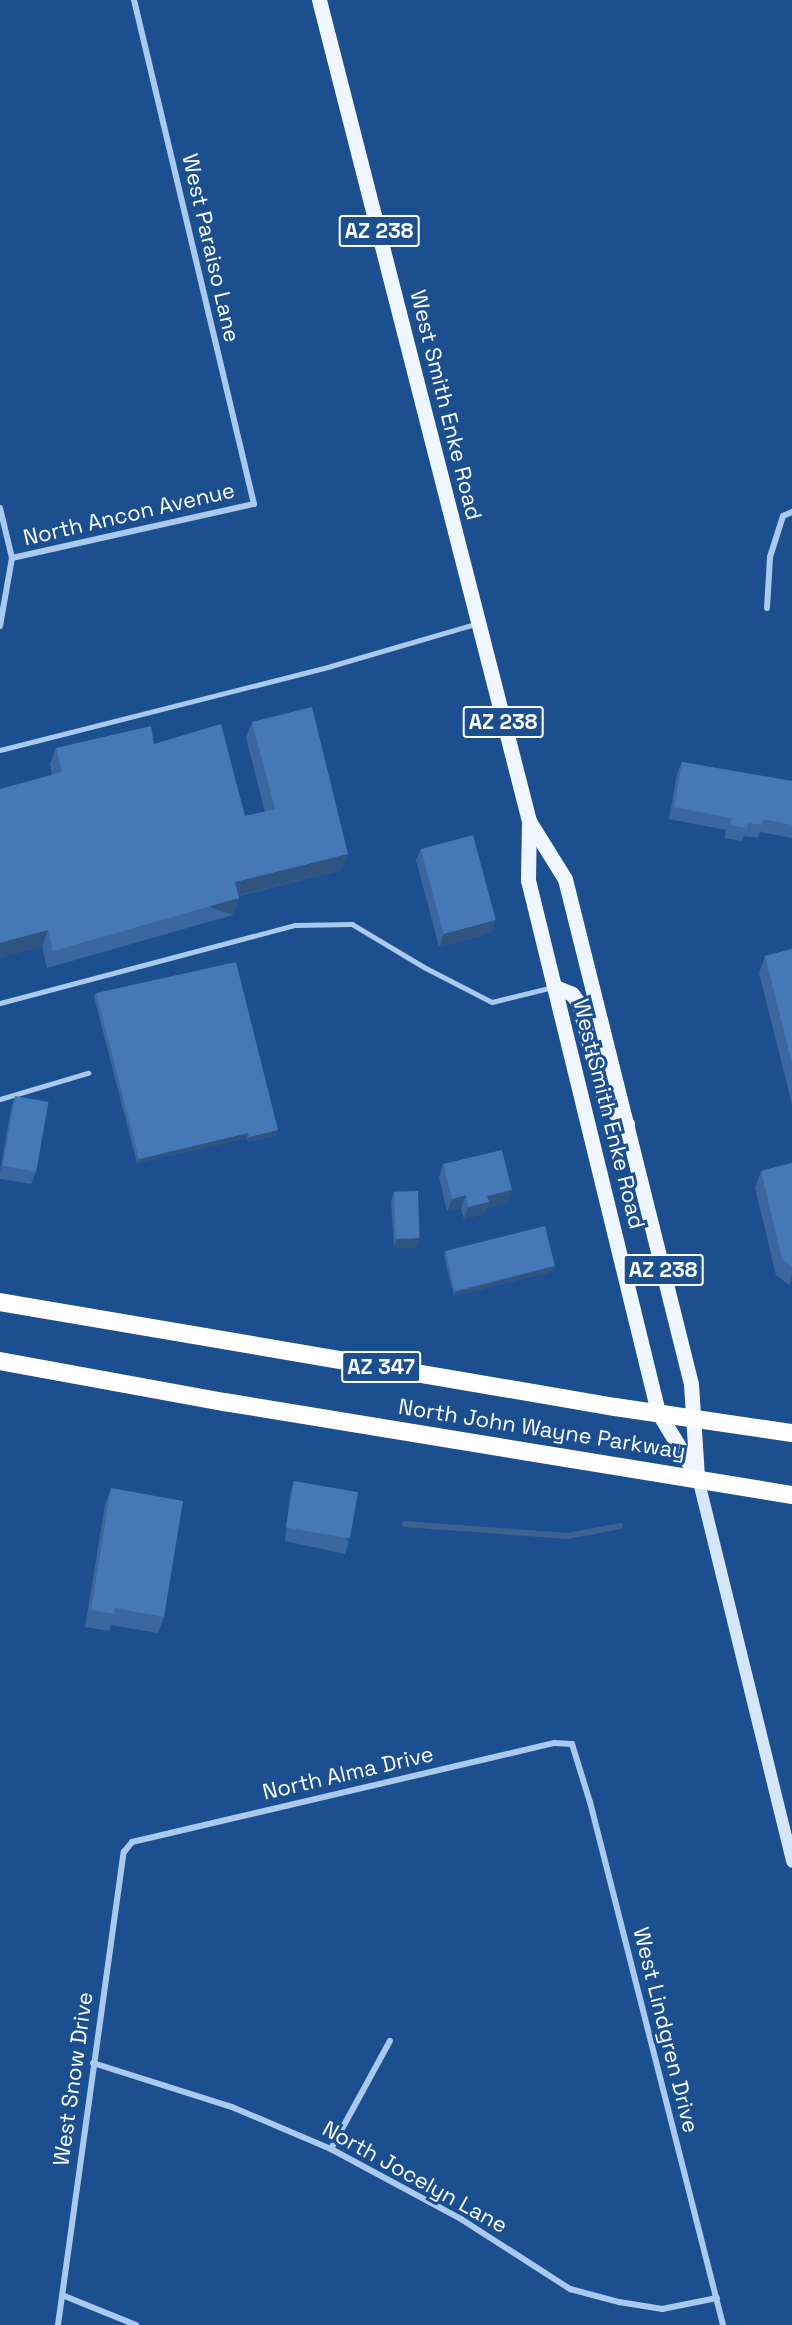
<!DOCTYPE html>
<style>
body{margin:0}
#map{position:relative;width:792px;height:2325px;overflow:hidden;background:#1b4f8f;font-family:"Space Grotesk",sans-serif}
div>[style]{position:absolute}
.stream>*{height:6px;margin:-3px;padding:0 3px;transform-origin:3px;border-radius:3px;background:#3c6290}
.lane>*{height:4.5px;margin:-2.25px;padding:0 2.25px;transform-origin:2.25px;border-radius:2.25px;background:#a9c9ee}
.street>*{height:6px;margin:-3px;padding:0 3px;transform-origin:3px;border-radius:3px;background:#a9c9ee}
.secondary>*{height:12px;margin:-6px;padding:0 6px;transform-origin:6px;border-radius:6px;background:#d6e6fa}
.primary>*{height:15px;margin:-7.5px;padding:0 7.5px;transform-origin:7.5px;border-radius:7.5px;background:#f0f6ff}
.highway>*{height:18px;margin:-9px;padding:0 9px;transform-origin:9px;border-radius:9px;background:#fff}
.wall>*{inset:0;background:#3a679d}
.shaded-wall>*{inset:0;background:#305480;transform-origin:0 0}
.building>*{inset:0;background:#4478b7;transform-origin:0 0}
span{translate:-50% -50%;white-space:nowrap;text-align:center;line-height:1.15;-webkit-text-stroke:6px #1b4f8f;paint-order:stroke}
.shield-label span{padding:2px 4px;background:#1b4f8f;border:2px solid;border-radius:4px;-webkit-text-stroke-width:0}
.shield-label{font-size:21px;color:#fff;font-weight:700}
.street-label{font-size:22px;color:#fff}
</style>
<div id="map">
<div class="stream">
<div style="left:405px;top:1524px;width:163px;rotate:4.2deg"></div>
<div style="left:568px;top:1536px;width:53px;rotate:-10.9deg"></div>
</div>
<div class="lane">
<div style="left:0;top:750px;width:341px;rotate:-14.2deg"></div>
<div style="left:331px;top:666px;width:151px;rotate:-16.2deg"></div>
<div style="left:0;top:1003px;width:305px;rotate:-14.8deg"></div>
<div style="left:295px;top:925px;width:57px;rotate:-1deg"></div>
<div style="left:352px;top:924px;width:84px;rotate:30.8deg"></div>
<div style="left:424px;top:967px;width:76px;rotate:27.2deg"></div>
<div style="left:492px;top:1002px;width:63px;rotate:-13.8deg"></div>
<div style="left:0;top:1099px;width:92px;rotate:-16.5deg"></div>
</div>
<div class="street">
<div style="left:0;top:508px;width:51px;rotate:76.5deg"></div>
<div style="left:12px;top:558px;width:69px;rotate:100deg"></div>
<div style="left:12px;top:558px;width:248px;rotate:-12.6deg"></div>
<div style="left:254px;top:504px;width:518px;rotate:-103.39deg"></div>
<div style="left:767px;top:608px;width:51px;rotate:-86.6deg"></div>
<div style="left:770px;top:557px;width:43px;rotate:-72.4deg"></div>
<div style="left:783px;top:516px;width:10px;rotate:-24deg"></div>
<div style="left:93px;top:2063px;width:146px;rotate:17.6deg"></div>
<div style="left:232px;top:2107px;width:108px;rotate:23deg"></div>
<div style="left:331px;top:2149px;width:148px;rotate:28.3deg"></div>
<div style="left:461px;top:2219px;width:130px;rotate:32.7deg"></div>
<div style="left:570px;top:2289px;width:51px;rotate:14.9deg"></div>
<div style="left:619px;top:2302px;width:44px;rotate:9.2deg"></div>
<div style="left:662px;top:2309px;width:56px;rotate:-11.3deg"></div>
<div style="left:331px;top:2149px;width:123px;rotate:-61.4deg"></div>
<div style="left:62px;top:2295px;width:80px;rotate:22.1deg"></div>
<div style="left:58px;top:2325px;width:478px;rotate:-82.1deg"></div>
<div style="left:124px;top:1852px;width:13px;rotate:-51deg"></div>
<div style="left:132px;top:1842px;width:434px;rotate:-13.2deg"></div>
<div style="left:555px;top:1743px;width:17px;rotate:3deg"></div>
<div style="left:572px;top:1744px;width:61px;rotate:72.8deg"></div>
<div style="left:590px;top:1802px;width:540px;rotate:75.73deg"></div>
</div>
<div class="secondary">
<div style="left:698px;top:1478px;width:395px;rotate:76.2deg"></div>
</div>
<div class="primary">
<div style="left:319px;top:0;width:847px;rotate:75.65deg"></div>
<div style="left:529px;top:821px;width:59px;rotate:91deg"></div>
<div style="left:528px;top:880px;width:548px;rotate:76.27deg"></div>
<div style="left:658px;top:1412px;width:77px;rotate:58.8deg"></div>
<div style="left:529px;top:821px;width:68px;rotate:58.2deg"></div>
<div style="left:565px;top:879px;width:520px;rotate:75.99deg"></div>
<div style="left:691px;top:1384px;width:92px;rotate:86.3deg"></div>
<div style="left:555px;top:987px;width:18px;rotate:22deg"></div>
<div style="left:572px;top:994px;width:10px;rotate:53deg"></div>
<div style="left:578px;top:1002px;width:106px;rotate:75.2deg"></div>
<div style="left:605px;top:1104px;width:30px;rotate:42deg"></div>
</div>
<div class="highway">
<div style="left:0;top:1302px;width:624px;rotate:9.69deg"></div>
<div style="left:615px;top:1407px;width:179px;rotate:8.4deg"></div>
<div style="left:0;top:1361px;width:228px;rotate:10.4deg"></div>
<div style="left:224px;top:1402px;width:576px;rotate:9.3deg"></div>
</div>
<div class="wall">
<div style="clip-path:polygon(252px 722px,342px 870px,239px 896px,239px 898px,233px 915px,47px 968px,42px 947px,52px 775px,50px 764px,56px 748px,154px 744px,245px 816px,265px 812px,246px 738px)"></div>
<div style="clip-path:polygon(682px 762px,792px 781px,792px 838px,760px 832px,758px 838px,744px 836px,742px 841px,725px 838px,726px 830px,669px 819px,677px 774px)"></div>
<div style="clip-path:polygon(421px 848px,495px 920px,491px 933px,439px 947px,416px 860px)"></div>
<div style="clip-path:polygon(792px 949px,792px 1104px,759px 973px,765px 956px)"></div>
<div style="clip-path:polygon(96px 993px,278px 1130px,276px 1135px,248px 1142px,247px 1138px,137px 1163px,94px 997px)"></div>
<div style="clip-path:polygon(15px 1096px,36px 1172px,31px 1184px,0 1179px,0 1172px,11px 1109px)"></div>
<div style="clip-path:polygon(792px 1163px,792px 1284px,789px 1285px,776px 1275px,755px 1188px,761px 1171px)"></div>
<div style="clip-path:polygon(443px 1164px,508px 1202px,486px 1208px,484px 1214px,464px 1219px,461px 1208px,447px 1211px,439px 1177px)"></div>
<div style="clip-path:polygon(394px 1192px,417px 1247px,394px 1248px,391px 1201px)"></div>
<div style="clip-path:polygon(445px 1251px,555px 1266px,554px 1271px,454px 1296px,444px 1256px)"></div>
<div style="clip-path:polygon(294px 1481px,349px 1542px,345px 1554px,285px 1541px,290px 1494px)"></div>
<div style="clip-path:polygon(111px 1488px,164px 1617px,158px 1633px,111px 1625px,109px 1631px,85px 1627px,105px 1505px)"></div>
</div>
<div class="shaded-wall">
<div style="clip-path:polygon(348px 854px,342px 870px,229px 898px,235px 882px)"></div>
<div style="left:239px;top:898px;width:18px;height:193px;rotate:109deg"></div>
<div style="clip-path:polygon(495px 920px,491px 933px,439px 947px,444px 934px)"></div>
<div style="clip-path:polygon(48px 930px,42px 947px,0 958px,0 943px)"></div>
<div style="clip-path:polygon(278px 1130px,276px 1135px,248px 1142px,249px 1137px)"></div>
<div style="clip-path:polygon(248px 1133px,247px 1138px,137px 1163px,139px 1159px)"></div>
<div style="clip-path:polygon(512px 1190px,508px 1202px,486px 1208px,484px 1214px,464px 1219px,468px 1207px,487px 1196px)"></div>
<div style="clip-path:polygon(466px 1195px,461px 1208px,447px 1211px,452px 1199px)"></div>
<div style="clip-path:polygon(420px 1238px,417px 1247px,394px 1248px,397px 1239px)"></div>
<div style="clip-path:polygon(555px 1266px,554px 1271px,454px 1296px,455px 1292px)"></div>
<div style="clip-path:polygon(792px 1276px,792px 1284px,789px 1285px)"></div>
</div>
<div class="building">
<div style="clip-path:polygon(312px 707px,348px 854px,235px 882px,239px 898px,53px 951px,48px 930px,0 943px,0 789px,62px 772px,56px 748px,151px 726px,154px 744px,221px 724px,245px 816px,275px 809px,252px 722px)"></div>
<div style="clip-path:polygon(682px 762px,792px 781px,792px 825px,763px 819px,762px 825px,748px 823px,747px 828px,730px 825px,731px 818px,674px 807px)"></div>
<div style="left:473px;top:835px;width:88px;height:54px;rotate:75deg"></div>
<div style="clip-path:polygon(792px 949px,792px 1064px,765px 956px)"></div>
<div style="clip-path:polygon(236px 962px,278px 1130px,249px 1137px,248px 1133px,139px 1159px,96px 993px)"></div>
<div style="left:15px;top:1096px;width:34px;height:71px;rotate:10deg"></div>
<div style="clip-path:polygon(502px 1150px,512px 1190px,487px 1196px,489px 1202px,468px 1207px,466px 1195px,452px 1199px,443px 1164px)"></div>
<div style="clip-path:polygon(792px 1163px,792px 1266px,782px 1259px,761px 1171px)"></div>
<div style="left:418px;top:1191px;width:47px;height:24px;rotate:88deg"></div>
<div style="left:545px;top:1226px;width:41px;height:103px;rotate:76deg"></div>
<div style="left:294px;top:1481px;width:65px;height:47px;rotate:10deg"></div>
<div style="clip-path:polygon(111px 1488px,183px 1501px,164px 1617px,115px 1608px,114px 1614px,91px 1610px)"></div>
</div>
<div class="shield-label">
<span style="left:379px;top:231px">AZ 238</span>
<span style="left:503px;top:722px">AZ 238</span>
<span style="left:663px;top:1270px">AZ 238</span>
<span style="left:381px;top:1367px">AZ 347</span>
</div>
<div class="street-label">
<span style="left:211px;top:248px;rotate:77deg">West Paraiso Lane</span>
<span style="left:446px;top:405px;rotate:76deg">West Smith Enke Road</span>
<span style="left:129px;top:514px;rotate:-13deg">North Ancon Avenue</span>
<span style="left:609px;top:1114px;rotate:76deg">West Smith Enke Road</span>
<span style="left:542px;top:1429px;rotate:9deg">North John Wayne Parkway</span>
<span style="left:348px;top:1773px;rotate:-13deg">North Alma Drive</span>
<span style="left:666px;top:2030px;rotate:76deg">West Lindgren Drive</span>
<span style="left:73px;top:2079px;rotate:-82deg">West Snow Drive</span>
<span style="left:415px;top:2177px;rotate:29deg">North Jocelyn Lane</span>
</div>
</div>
